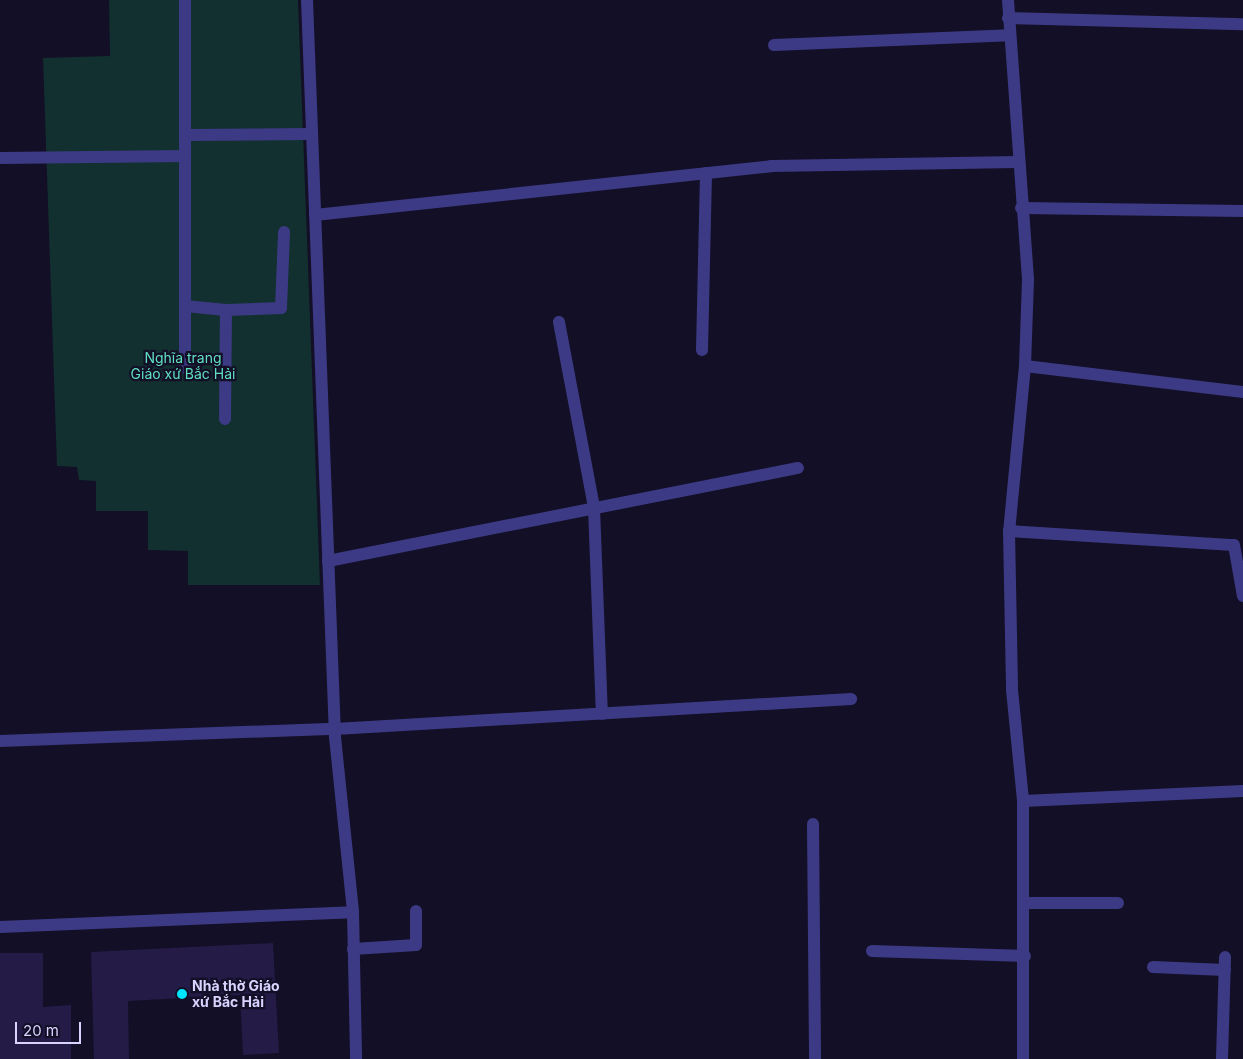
<!DOCTYPE html>
<meta charset="utf-8">
<style>
body{margin:0}
#map{position:relative;width:1243px;height:1059px;overflow:hidden;background:#130f26;font-family:Inter,sans-serif}
div>[style]{position:absolute}
.green>*{inset:0;background:#12302f}
.building>*{inset:0;background:#241b47}
.minor>*{height:12px;margin:-6px;padding:0 6px;transform-origin:6px;border-radius:6px;background:#3d3a85}
.dots>*{width:14px;height:14px;translate:-50% -50%;box-sizing:border-box;border:2px solid #130f26;border-radius:50%}
span{translate:-50% -50%;white-space:nowrap;text-align:center;line-height:1.15;-webkit-text-stroke:4.5px #130f26;paint-order:stroke}
.park-label{font-size:14px;color:#5fe0c0}
.poi-label{font-size:14px;color:#d9d4ff;font-weight:700}
.left{translate:0 -50%;text-align:left}
.scale{position:absolute;left:15px;top:1022px;width:66px;height:22px;box-sizing:border-box;border:2px solid #d9d4ff;border-top:0;padding-left:6px;font-size:15px;line-height:18px;white-space:nowrap;color:#d9d4ff;-webkit-text-stroke:4px #130f26;paint-order:stroke}
</style>
<div id="map">
<div class="green">
<div style="clip-path:polygon(109px 0,298px 0,320px 585px,188px 585px,188px 551px,148px 550px,148px 511px,96px 511px,96px 481px,79px 480px,77px 467px,57px 466px,43px 58px,110px 56px)"></div>
</div>
<div class="building">
<div style="clip-path:polygon(273px 943px,279px 1053px,243px 1055px,240px 995px,128px 1001px,129px 1059px,94px 1059px,91px 952px)"></div>
<div style="clip-path:polygon(0 953px,43px 953px,43px 1007px,71px 1005px,71px 1059px,0 1059px)"></div>
</div>
<div class="minor">
<div style="left:185px;top:0;width:368px;rotate:90deg"></div>
<div style="left:307px;top:0;width:738px;rotate:87.82deg"></div>
<div style="left:335px;top:737px;width:176px;rotate:84.1deg"></div>
<div style="left:353px;top:912px;width:147px;rotate:88.8deg"></div>
<div style="left:1008px;top:0;width:281px;rotate:85.9deg"></div>
<div style="left:1028px;top:280px;width:86px;rotate:92deg"></div>
<div style="left:1025px;top:366px;width:166px;rotate:95.5deg"></div>
<div style="left:1009px;top:531px;width:159px;rotate:88.9deg"></div>
<div style="left:1012px;top:690px;width:112px;rotate:84.3deg"></div>
<div style="left:1023px;top:801px;width:258px;rotate:90deg"></div>
<div style="left:1008px;top:18px;width:235px;rotate:1.5deg"></div>
<div style="left:774px;top:45px;width:235px;rotate:-2.4deg"></div>
<div style="left:185px;top:135px;width:127px;rotate:-0.5deg"></div>
<div style="left:0;top:158px;width:185px;rotate:-0.6deg"></div>
<div style="left:1021px;top:208px;width:222px;rotate:0.8deg"></div>
<div style="left:315px;top:215px;width:459px;rotate:-6.1deg"></div>
<div style="left:771px;top:166px;width:248px;rotate:-0.9deg"></div>
<div style="left:185px;top:306px;width:41px;rotate:5.6deg"></div>
<div style="left:226px;top:310px;width:55px;rotate:-2.1deg"></div>
<div style="left:281px;top:308px;width:76px;rotate:-87.7deg"></div>
<div style="left:559px;top:322px;width:189px;rotate:79.3deg"></div>
<div style="left:594px;top:508px;width:206px;rotate:87.8deg"></div>
<div style="left:702px;top:350px;width:177px;rotate:-88.7deg"></div>
<div style="left:1025px;top:366px;width:220px;rotate:6.8deg"></div>
<div style="left:225px;top:419px;width:109px;rotate:-89.5deg"></div>
<div style="left:1009px;top:531px;width:225px;rotate:3.6deg"></div>
<div style="left:1234px;top:545px;width:52px;rotate:80deg"></div>
<div style="left:328px;top:561px;width:479px;rotate:-11.2deg"></div>
<div style="left:0;top:741px;width:335px;rotate:-2.1deg"></div>
<div style="left:335px;top:729px;width:517px;rotate:-3.33deg"></div>
<div style="left:1023px;top:801px;width:220px;rotate:-2.6deg"></div>
<div style="left:813px;top:824px;width:235px;rotate:89.5deg"></div>
<div style="left:1024px;top:903px;width:94px"></div>
<div style="left:0;top:927px;width:353px;rotate:-2.4deg"></div>
<div style="left:353px;top:949px;width:63px;rotate:-3.6deg"></div>
<div style="left:416px;top:945px;width:34px;rotate:-90deg"></div>
<div style="left:872px;top:951px;width:153px;rotate:1.9deg"></div>
<div style="left:1153px;top:967px;width:72px;rotate:2.4deg"></div>
<div style="left:1222px;top:1059px;width:102px;rotate:-88.3deg"></div>
</div>
<div class="dots">
<div style="left:182px;top:994px;background:#00e5ff"></div>
</div>
<div class="park-label">
<span style="left:183px;top:366px">Nghĩa trang<br>Giáo xứ Bắc Hải</span>
</div>
<div class="poi-label">
<span class="left" style="left:192px;top:994px">Nhà thờ Giáo<br>xứ Bắc Hải</span>
</div>
<div class="scale">20 m</div>
</div>
